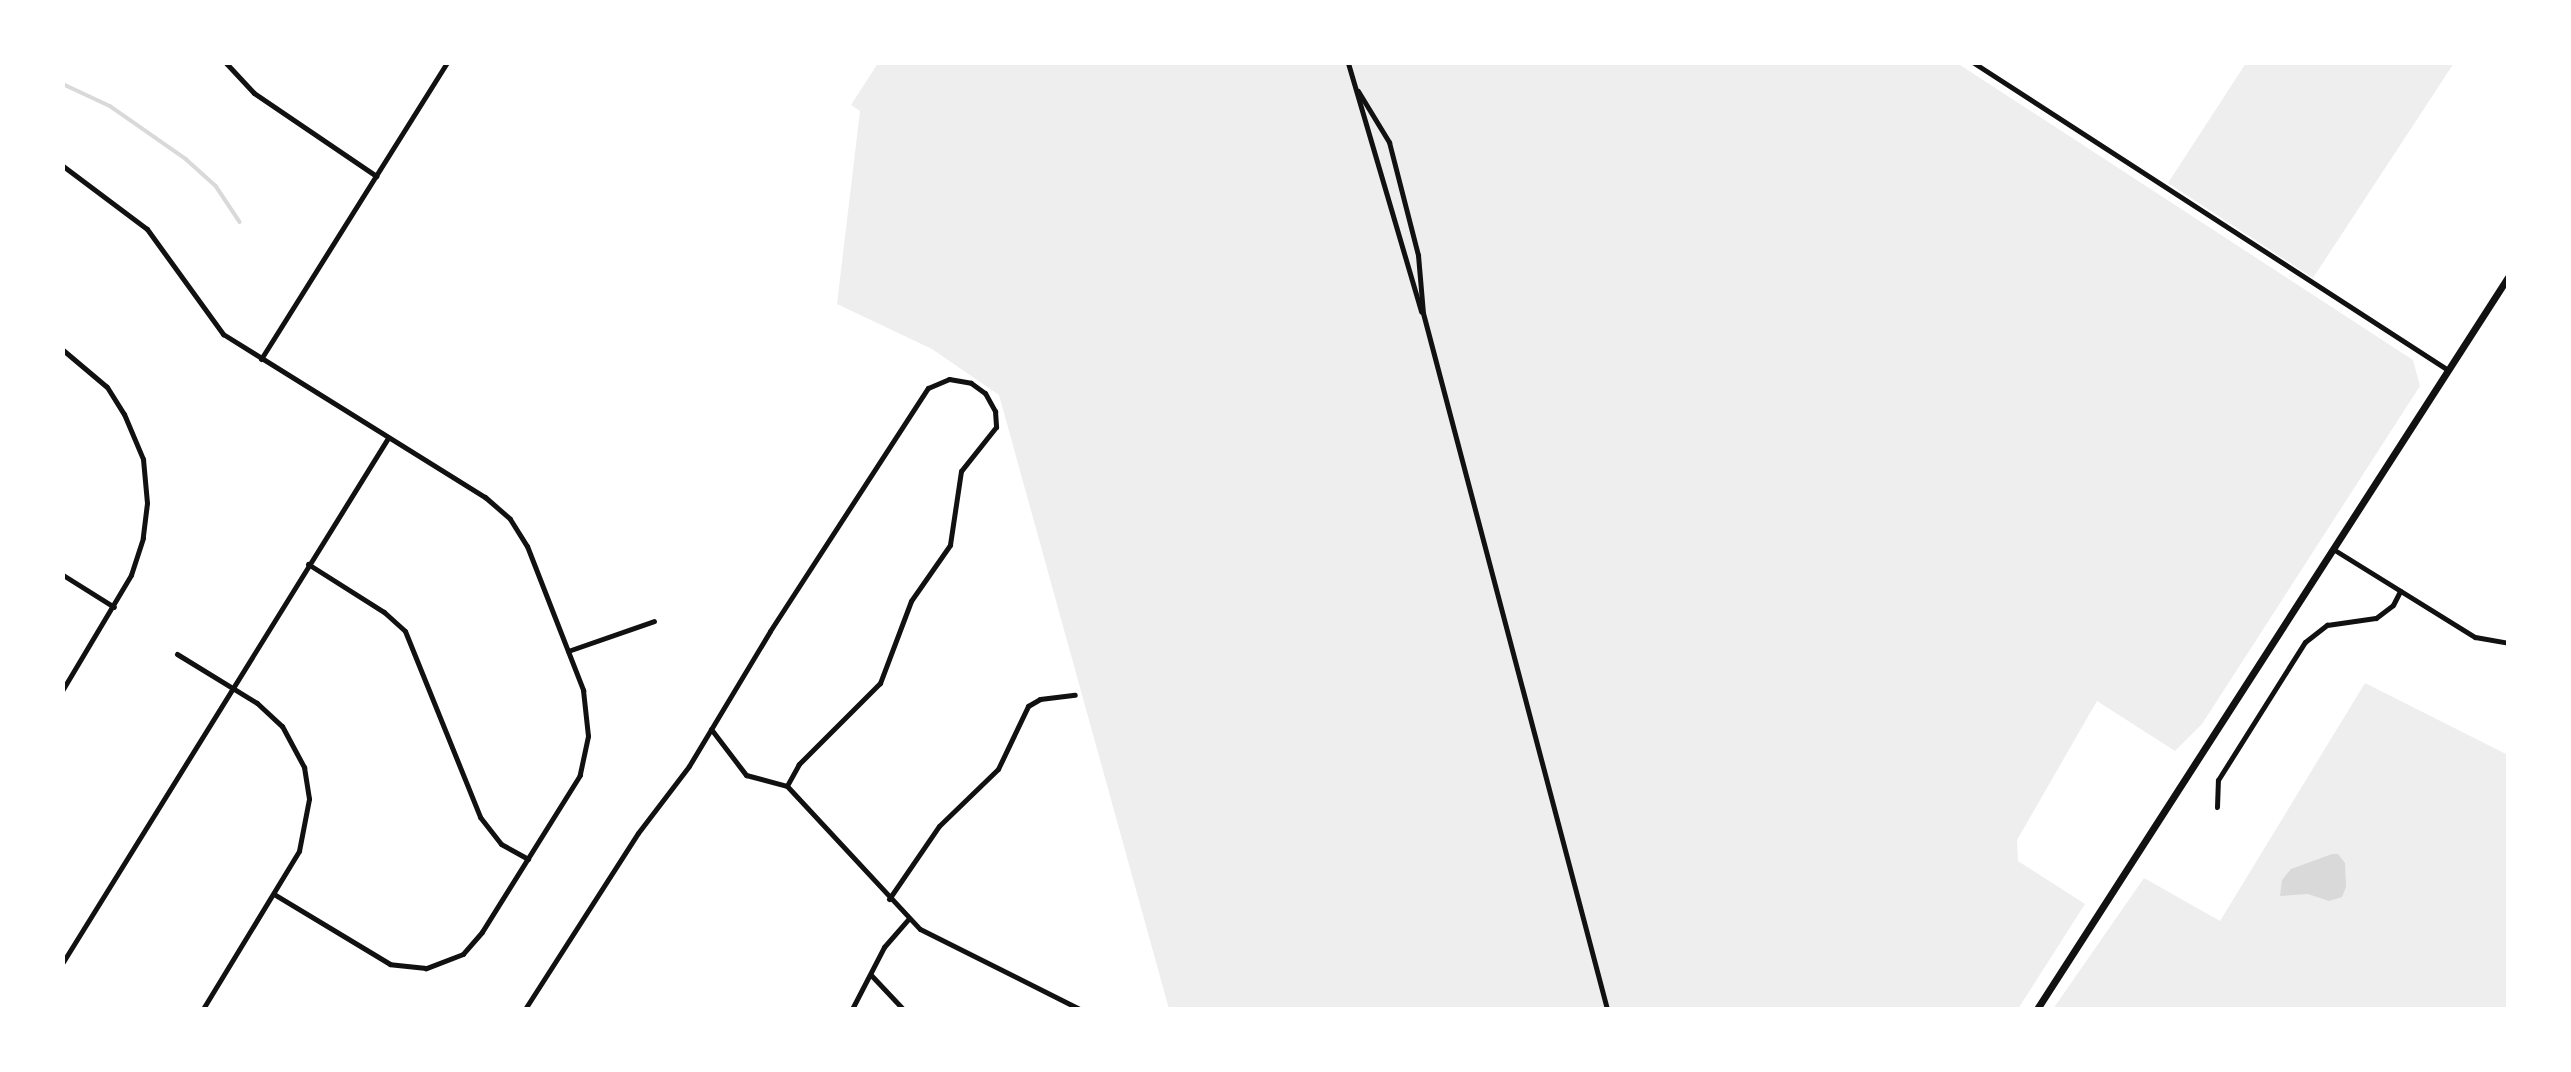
<!DOCTYPE html>
<style>
body{margin:0}
#map{position:relative;width:2571px;height:1072px;overflow:hidden;background:#fff;font-family:Signika,sans-serif}
div>[style]{position:absolute}
.green>*{inset:0;background:#eee}
.water>*{inset:0;background:#d9d9d9}
.stream>*{height:3.5px;margin:-1.75px;padding:0 1.75px;transform-origin:1.75px;border-radius:1.75px;background:#d9d9d9}
.minor>*{height:5px;margin:-2.5px;padding:0 2.5px;transform-origin:2.5px;border-radius:2.5px;background:#111}
.secondary>*{height:7px;margin:-3.5px;padding:0 3.5px;transform-origin:3.5px;border-radius:3.5px;background:#111}
span{translate:-50% -50%;white-space:nowrap;text-align:center;line-height:1.15;-webkit-text-stroke:5px #fff;paint-order:stroke}
.frame{position:absolute;inset:0;border:65px solid #fff;pointer-events:none}
</style>
<div id="map">
<div class="green">
<div style="clip-path:polygon(878px 63px,1957px 63px,2413px 360px,2420px 386px,2202px 724px,2175px 751px,2097px 701px,2017px 840px,2018px 861px,2085px 904px,2018px 1009px,1169px 1009px,999px 395px,932px 349px,837px 304px,860px 111px,851px 105px)"></div>
<div style="clip-path:polygon(2246px 63px,2454px 63px,2313px 278px,2168px 183px)"></div>
<div style="clip-path:polygon(2365px 683px,2508px 755px,2508px 1009px,2053px 1009px,2144px 878px,2220px 921px)"></div>
</div>
<div class="water">
<div style="clip-path:polygon(2332px 854px,2338px 854px,2345px 863px,2346px 887px,2342px 897px,2329px 901px,2308px 894px,2280px 896px,2282px 880px,2291px 869px)"></div>
</div>
<div class="stream">
<div style="left:63px;top:84px;width:52px;rotate:25.1deg"></div>
<div style="left:110px;top:106px;width:93px;rotate:34.9deg"></div>
<div style="left:186px;top:159px;width:40px;rotate:42deg"></div>
<div style="left:216px;top:186px;width:43px;rotate:56.3deg"></div>
</div>
<div class="minor">
<div style="left:226px;top:63px;width:41px;rotate:47deg"></div>
<div style="left:254px;top:93px;width:148px;rotate:34.2deg"></div>
<div style="left:1348px;top:63px;width:259px;rotate:73.6deg"></div>
<div style="left:1974px;top:63px;width:565px;rotate:32.93deg"></div>
<div style="left:1358px;top:91px;width:60px;rotate:58.7deg"></div>
<div style="left:1389px;top:142px;width:117px;rotate:75.6deg"></div>
<div style="left:1418px;top:255px;width:58px;rotate:85.1deg"></div>
<div style="left:1423px;top:313px;width:720px;rotate:75.19deg"></div>
<div style="left:63px;top:166px;width:105px;rotate:36.9deg"></div>
<div style="left:147px;top:229px;width:130px;rotate:54.1deg"></div>
<div style="left:223px;top:334px;width:309px;rotate:31.9deg"></div>
<div style="left:485px;top:497px;width:33px;rotate:41deg"></div>
<div style="left:510px;top:519px;width:32px;rotate:58deg"></div>
<div style="left:527px;top:546px;width:155px;rotate:68.7deg"></div>
<div style="left:583px;top:690px;width:46px;rotate:83.8deg"></div>
<div style="left:588px;top:736px;width:40px;rotate:102deg"></div>
<div style="left:580px;top:775px;width:185px;rotate:122deg"></div>
<div style="left:482px;top:932px;width:29px;rotate:131deg"></div>
<div style="left:463px;top:954px;width:40px;rotate:159deg"></div>
<div style="left:426px;top:968px;width:36px;rotate:-174deg"></div>
<div style="left:390px;top:964px;width:135px;rotate:-148.9deg"></div>
<div style="left:63px;top:350px;width:57px;rotate:40.1deg"></div>
<div style="left:107px;top:387px;width:32px;rotate:58deg"></div>
<div style="left:124px;top:414px;width:49px;rotate:67.1deg"></div>
<div style="left:143px;top:459px;width:44px;rotate:84.8deg"></div>
<div style="left:147px;top:503px;width:35px;rotate:97deg"></div>
<div style="left:143px;top:538px;width:39px;rotate:108deg"></div>
<div style="left:131px;top:575px;width:133px;rotate:120.8deg"></div>
<div style="left:261px;top:359px;width:350px;rotate:-57.9deg"></div>
<div style="left:2333px;top:549px;width:167px;rotate:31.8deg"></div>
<div style="left:2475px;top:637px;width:34px;rotate:10deg"></div>
<div style="left:308px;top:564px;width:90px;rotate:32.3deg"></div>
<div style="left:384px;top:612px;width:28px;rotate:42deg"></div>
<div style="left:405px;top:631px;width:201px;rotate:68deg"></div>
<div style="left:480px;top:817px;width:34px;rotate:52deg"></div>
<div style="left:501px;top:844px;width:31px;rotate:29deg"></div>
<div style="left:63px;top:575px;width:60px;rotate:32.1deg"></div>
<div style="left:568px;top:651px;width:91px;rotate:-19.2deg"></div>
<div style="left:177px;top:654px;width:94px;rotate:31.5deg"></div>
<div style="left:257px;top:703px;width:34px;rotate:43deg"></div>
<div style="left:282px;top:726px;width:47px;rotate:61.8deg"></div>
<div style="left:304px;top:767px;width:32px;rotate:81deg"></div>
<div style="left:309px;top:799px;width:53px;rotate:100.9deg"></div>
<div style="left:299px;top:851px;width:185px;rotate:121.3deg"></div>
<div style="left:711px;top:729px;width:58px;rotate:52.7deg"></div>
<div style="left:746px;top:775px;width:42px;rotate:15deg"></div>
<div style="left:2217px;top:807px;width:27px;rotate:-88deg"></div>
<div style="left:2218px;top:780px;width:163px;rotate:-57.8deg"></div>
<div style="left:2305px;top:642px;width:28px;rotate:-38deg"></div>
<div style="left:2327px;top:625px;width:49px;rotate:-8.1deg"></div>
<div style="left:2376px;top:618px;width:21px;rotate:-37deg"></div>
<div style="left:2393px;top:605px;width:16px;rotate:-63deg"></div>
<div style="left:889px;top:899px;width:88px;rotate:-55.6deg"></div>
<div style="left:939px;top:826px;width:82px;rotate:-44deg"></div>
<div style="left:998px;top:769px;width:70px;rotate:-64.5deg"></div>
<div style="left:1028px;top:706px;width:14px;rotate:-30deg"></div>
<div style="left:1040px;top:699px;width:35px;rotate:-7deg"></div>
<div style="left:63px;top:962px;width:617px;rotate:-58.19deg"></div>
<div style="left:871px;top:975px;width:47px;rotate:46.7deg"></div>
<div style="left:525px;top:1009px;width:209px;rotate:-57.3deg"></div>
<div style="left:638px;top:833px;width:84px;rotate:-52.7deg"></div>
<div style="left:689px;top:766px;width:157px;rotate:-59deg"></div>
<div style="left:770px;top:631px;width:290px;rotate:-57deg"></div>
<div style="left:928px;top:388px;width:23px;rotate:-23deg"></div>
<div style="left:949px;top:379px;width:22px;rotate:10deg"></div>
<div style="left:971px;top:383px;width:17px;rotate:36deg"></div>
<div style="left:985px;top:393px;width:21px;rotate:61deg"></div>
<div style="left:995px;top:411px;width:16px;rotate:86deg"></div>
<div style="left:996px;top:427px;width:56px;rotate:128.5deg"></div>
<div style="left:961px;top:471px;width:75px;rotate:98.5deg"></div>
<div style="left:950px;top:545px;width:68px;rotate:124.9deg"></div>
<div style="left:911px;top:601px;width:88px;rotate:110.7deg"></div>
<div style="left:880px;top:683px;width:115px;rotate:135deg"></div>
<div style="left:799px;top:764px;width:25px;rotate:119deg"></div>
<div style="left:787px;top:786px;width:195px;rotate:47.1deg"></div>
<div style="left:920px;top:929px;width:179px;rotate:26.6deg"></div>
<div style="left:852px;top:1009px;width:70px;rotate:-62.7deg"></div>
<div style="left:884px;top:947px;width:37px;rotate:-49deg"></div>
</div>
<div class="secondary">
<div style="left:2037px;top:1009px;width:870px;rotate:-57.24deg"></div>
</div>
<div class="frame"></div>
</div>
